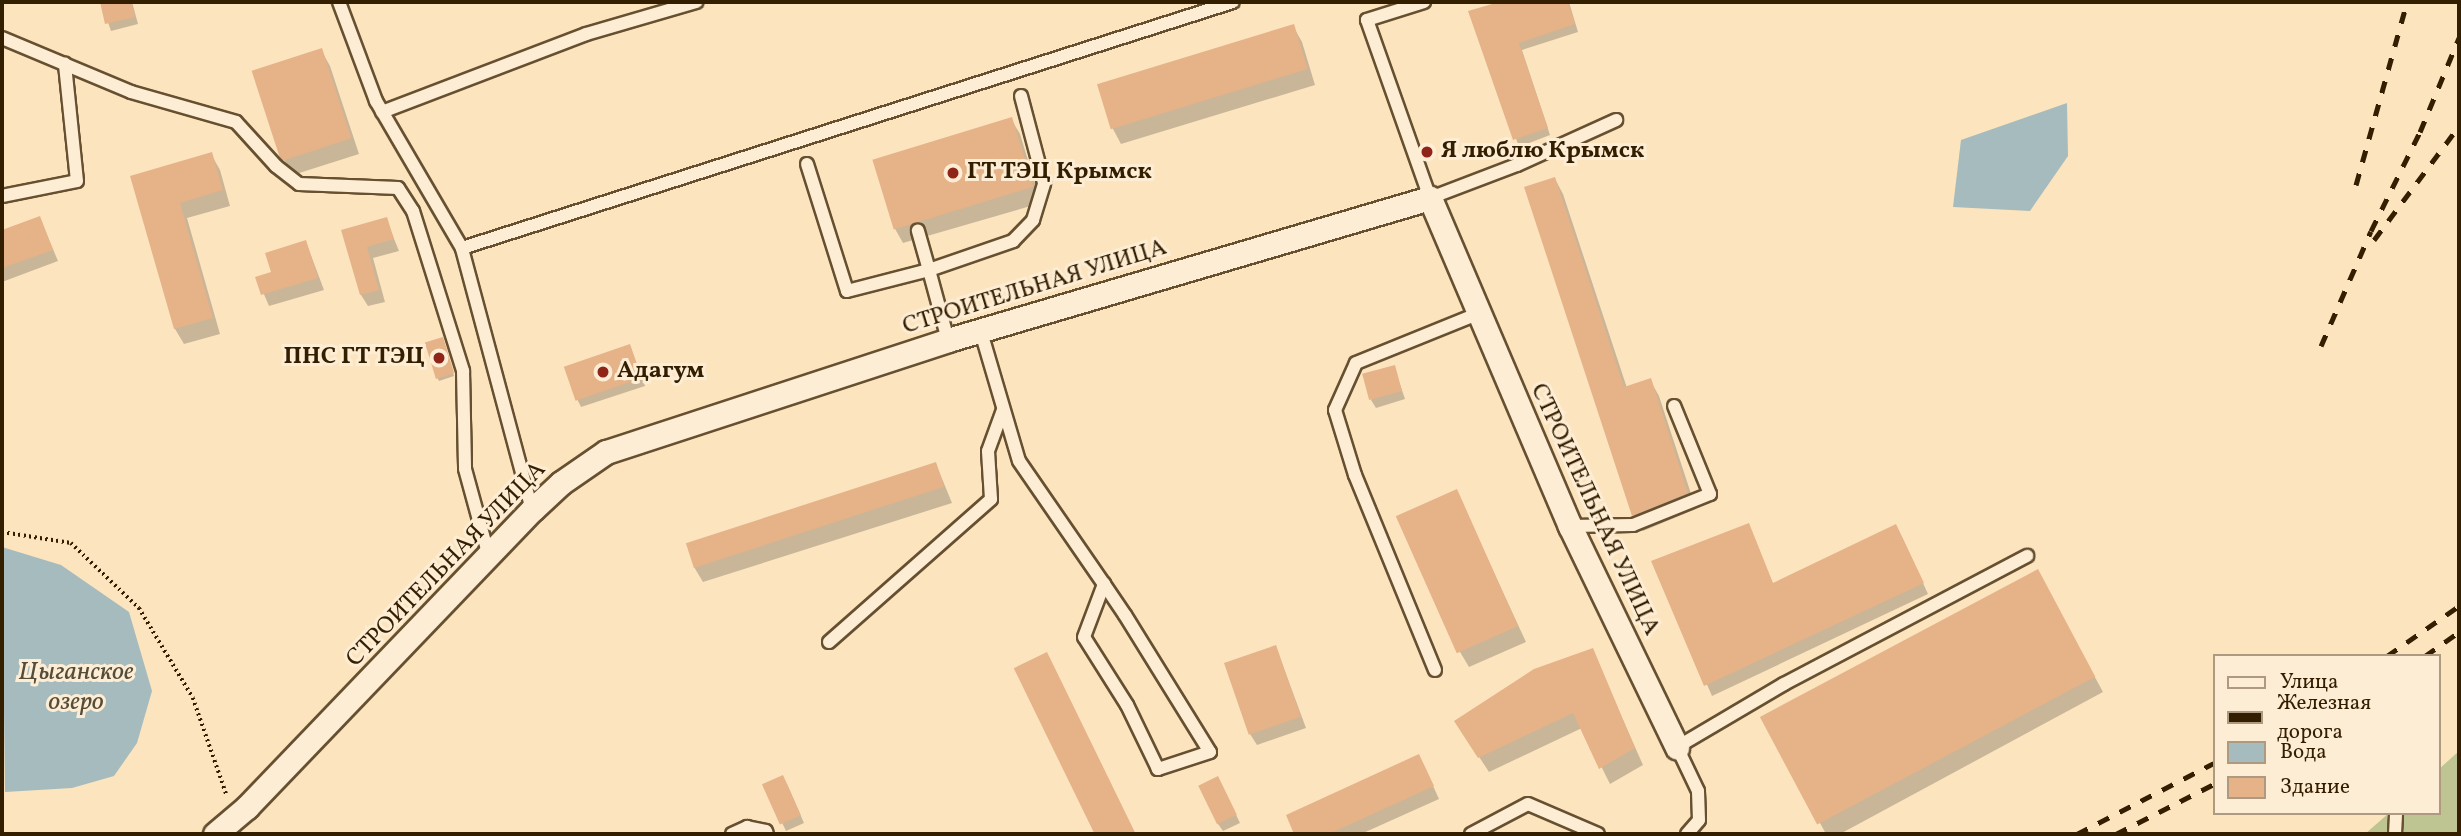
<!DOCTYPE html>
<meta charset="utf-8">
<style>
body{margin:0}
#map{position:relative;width:2461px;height:836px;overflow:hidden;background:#fce4be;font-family:Vollkorn,serif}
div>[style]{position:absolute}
.green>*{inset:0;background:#bec492}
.water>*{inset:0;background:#a6bbbd}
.shadow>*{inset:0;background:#0003}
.building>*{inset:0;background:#e6b288;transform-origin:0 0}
.path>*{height:3.5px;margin-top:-1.75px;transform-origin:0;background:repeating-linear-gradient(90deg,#341e00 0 2px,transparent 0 5.5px)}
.roads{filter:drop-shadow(2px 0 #665030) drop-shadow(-2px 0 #665030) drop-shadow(0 2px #665030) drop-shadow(0 -2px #665030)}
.lane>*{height:12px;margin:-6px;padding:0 6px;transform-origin:6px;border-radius:6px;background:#fdedd5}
.street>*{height:23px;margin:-11.5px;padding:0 11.5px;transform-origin:11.5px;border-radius:11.5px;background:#fdedd5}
.rail>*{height:5px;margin-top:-2.5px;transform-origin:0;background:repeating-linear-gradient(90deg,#341e00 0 12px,transparent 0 24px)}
.dots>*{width:19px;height:19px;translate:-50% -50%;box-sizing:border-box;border:4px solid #fdedd5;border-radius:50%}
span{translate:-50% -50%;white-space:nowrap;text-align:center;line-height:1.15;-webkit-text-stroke:6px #fdedd5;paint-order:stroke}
.poi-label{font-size:24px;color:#341e00;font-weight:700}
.left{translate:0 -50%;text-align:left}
.right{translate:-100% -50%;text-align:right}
.street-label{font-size:24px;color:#341e00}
.water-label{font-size:26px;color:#564d39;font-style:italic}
.frame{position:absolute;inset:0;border:4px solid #341e00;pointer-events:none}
.legend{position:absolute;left:2213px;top:654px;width:228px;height:161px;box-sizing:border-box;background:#fdedd5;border:2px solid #ad9a80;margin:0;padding:9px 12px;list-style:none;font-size:21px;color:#341e00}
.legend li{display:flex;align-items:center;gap:14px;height:35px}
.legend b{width:35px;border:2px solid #ad9a80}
</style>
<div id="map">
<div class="green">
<div style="clip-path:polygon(2459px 751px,2459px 834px,2365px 834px,2389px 813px,2438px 813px,2438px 770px)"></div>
</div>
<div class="water">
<div style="clip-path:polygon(2067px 103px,2068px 156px,2030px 211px,1953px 207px,1961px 140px)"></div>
<div style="clip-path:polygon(2px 547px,61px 565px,129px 612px,152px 691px,137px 743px,114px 776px,72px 788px,5px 792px)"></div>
</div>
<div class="shadow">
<div style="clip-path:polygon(101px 2px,132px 2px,138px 24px,111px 31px)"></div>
<div style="clip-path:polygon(1505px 2px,1569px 2px,1578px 32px,1522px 50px,1550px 135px,1519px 147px,1471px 12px)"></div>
<div style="clip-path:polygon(1293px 26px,1302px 42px,1315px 85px,1121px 144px,1113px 129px,1099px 86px)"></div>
<div style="clip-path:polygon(321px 50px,330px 66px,359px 154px,293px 175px,284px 160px,254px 72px)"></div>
<div style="clip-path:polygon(1011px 119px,1020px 134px,1041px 203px,903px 243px,894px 227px)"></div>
<div style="clip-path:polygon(211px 154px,220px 170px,230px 206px,187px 218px,220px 334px,184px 344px,175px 329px,132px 177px)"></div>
<div style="clip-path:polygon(1555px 179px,1563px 194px,1627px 388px,1650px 380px,1659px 396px,1696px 509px,1643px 531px,1634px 515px)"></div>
<div style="clip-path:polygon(40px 218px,58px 261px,2px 282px,2px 231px)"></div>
<div style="clip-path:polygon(386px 219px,399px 251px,373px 258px,385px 302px,368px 306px,361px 295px,343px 231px)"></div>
<div style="clip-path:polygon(306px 242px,324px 290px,269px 306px,257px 278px,273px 273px)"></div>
<div style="clip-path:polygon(444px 342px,454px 376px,439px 381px,437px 377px)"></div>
<div style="clip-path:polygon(630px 346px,645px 386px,581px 407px,577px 399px)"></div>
<div style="clip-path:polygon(1394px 367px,1405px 399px,1376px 408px,1371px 400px)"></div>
<div style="clip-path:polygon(936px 464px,952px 503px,703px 582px,694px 567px)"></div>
<div style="clip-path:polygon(1456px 491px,1526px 642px,1469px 667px,1460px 652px)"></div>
<div style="clip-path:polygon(1748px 525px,1773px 584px,1902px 537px,1928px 594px,1712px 696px,1653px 562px)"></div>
<div style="clip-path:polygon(2046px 587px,2103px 692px,1840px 834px,1826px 834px,1763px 719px)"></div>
<div style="clip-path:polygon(1276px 647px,1306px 728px,1257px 745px,1250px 734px)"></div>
<div style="clip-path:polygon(1592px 650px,1643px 765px,1610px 784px,1582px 728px,1489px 772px,1466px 737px)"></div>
<div style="clip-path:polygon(1425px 768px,1439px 799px,1361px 834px,1296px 834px,1288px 816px)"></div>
<div style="clip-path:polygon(787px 784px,804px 823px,786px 831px,764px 785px)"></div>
<div style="clip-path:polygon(1222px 786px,1240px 823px,1223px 831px,1218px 824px)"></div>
</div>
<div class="building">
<div style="clip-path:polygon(100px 2px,131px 2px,135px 17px,105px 24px)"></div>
<div style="clip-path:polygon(1499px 2px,1568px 2px,1575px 24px,1519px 43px,1548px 128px,1513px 140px,1468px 11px)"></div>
<div style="left:1294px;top:24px;width:47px;height:206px;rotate:73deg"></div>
<div style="left:322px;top:48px;width:95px;height:74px;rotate:72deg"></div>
<div style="left:1012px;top:117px;width:73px;height:146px;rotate:73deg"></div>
<div style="clip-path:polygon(212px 152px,223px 190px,180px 203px,213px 318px,174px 329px,130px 176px)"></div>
<div style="clip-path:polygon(1555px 177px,1624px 387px,1651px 378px,1688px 493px,1632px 516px,1524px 187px)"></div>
<div style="clip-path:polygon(40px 216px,53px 250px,2px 268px,2px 230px)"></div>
<div style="clip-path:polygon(387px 217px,394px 239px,367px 247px,379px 290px,360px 295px,341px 230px)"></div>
<div style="clip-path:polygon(306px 240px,318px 278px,261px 295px,255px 277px,271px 272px,265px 253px)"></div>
<div style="left:443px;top:337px;width:38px;height:19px;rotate:73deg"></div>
<div style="left:630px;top:344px;width:36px;height:70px;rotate:71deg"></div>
<div style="left:1395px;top:365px;width:27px;height:34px;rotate:75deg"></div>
<div style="left:936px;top:462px;width:26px;height:263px;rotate:72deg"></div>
<div style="left:1457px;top:489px;width:150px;height:67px;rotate:66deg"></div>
<div style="clip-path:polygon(1749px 523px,1773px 583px,1896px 524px,1924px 583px,1704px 686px,1651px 561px)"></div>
<div style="left:2038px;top:569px;width:122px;height:315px;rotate:62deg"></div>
<div style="left:1276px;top:645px;width:76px;height:55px;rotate:71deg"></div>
<div style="clip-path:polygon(1593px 648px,1635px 748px,1599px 769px,1573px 713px,1478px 758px,1454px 721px,1534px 669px)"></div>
<div style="left:1047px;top:652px;width:203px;height:37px;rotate:64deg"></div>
<div style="clip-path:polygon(1419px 754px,1434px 786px,1329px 834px,1294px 834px,1286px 815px)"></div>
<div style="left:783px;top:775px;width:44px;height:23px;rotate:66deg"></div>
<div style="left:1218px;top:776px;width:43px;height:22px;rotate:64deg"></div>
</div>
<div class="path">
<div style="left:2px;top:532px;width:70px;rotate:9.1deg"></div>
<div style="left:71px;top:543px;width:94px;rotate:43.7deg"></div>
<div style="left:139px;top:608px;width:105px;rotate:59deg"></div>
<div style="left:193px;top:698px;width:104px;rotate:70.9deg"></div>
</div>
<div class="roads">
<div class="lane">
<div style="left:339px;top:2px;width:106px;rotate:69.5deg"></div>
<div style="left:376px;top:101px;width:170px;rotate:59.7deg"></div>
<div style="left:1424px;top:2px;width:60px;rotate:162.5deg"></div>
<div style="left:1367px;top:20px;width:189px;rotate:70.5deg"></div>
<div style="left:1430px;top:198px;width:93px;rotate:-20.8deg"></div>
<div style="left:1517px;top:165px;width:109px;rotate:-24.4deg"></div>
<div style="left:2px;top:38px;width:140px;rotate:22.7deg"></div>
<div style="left:131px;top:92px;width:109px;rotate:15.9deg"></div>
<div style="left:236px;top:122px;width:59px;rotate:47.7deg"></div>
<div style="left:276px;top:166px;width:29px;rotate:38deg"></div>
<div style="left:299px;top:184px;width:99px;rotate:2.3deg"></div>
<div style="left:398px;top:188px;width:27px;rotate:57deg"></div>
<div style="left:413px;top:211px;width:168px;rotate:72.6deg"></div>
<div style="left:463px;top:371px;width:98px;rotate:88.8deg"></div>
<div style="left:465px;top:469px;width:91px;rotate:74.7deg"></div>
<div style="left:382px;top:112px;width:218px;rotate:-20.9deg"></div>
<div style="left:586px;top:34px;width:115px;rotate:-16.2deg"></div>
<div style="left:807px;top:164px;width:133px;rotate:72.5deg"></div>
<div style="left:847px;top:291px;width:85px;rotate:-14.4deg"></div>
<div style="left:929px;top:270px;width:41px;rotate:-105.8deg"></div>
<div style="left:2px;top:196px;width:76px;rotate:-11.3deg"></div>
<div style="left:77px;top:181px;width:118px;rotate:-95.9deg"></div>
<div style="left:981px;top:332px;width:134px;rotate:73.6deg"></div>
<div style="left:1019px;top:461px;width:150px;rotate:55.4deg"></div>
<div style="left:1104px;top:584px;width:37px;rotate:56deg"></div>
<div style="left:1125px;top:615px;width:161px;rotate:58.2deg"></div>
<div style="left:1210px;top:752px;width:55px;rotate:161.9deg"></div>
<div style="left:1158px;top:769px;width:71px;rotate:-115.8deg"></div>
<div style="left:1127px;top:705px;width:80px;rotate:-122.3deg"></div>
<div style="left:1084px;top:637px;width:57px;rotate:-69.3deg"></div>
<div style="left:948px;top:340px;width:73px;rotate:-105.2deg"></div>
<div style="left:929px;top:270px;width:89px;rotate:-19deg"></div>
<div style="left:1013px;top:241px;width:29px;rotate:-46deg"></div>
<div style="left:1033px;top:220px;width:39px;rotate:-73deg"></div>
<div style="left:1044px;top:183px;width:90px;rotate:-104.8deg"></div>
<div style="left:532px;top:510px;width:271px;rotate:-105deg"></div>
<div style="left:462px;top:248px;width:809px;rotate:-17.7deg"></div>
<div style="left:1570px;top:526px;width:63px;rotate:-0.9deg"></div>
<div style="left:1633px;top:525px;width:83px;rotate:-21.9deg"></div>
<div style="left:1710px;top:494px;width:95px;rotate:-112.2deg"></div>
<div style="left:829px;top:642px;width:216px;rotate:-41.4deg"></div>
<div style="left:991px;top:499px;width:48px;rotate:-93.6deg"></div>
<div style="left:988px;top:451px;width:44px;rotate:-69.9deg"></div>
<div style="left:1435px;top:670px;width:211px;rotate:-112.3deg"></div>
<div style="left:1355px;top:475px;width:68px;rotate:-107.1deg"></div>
<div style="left:1335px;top:410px;width:51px;rotate:-65.9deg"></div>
<div style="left:1356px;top:363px;width:131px;rotate:-22deg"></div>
<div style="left:732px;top:834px;width:17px;rotate:-25deg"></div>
<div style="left:747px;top:827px;width:19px;rotate:12deg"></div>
<div style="left:766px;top:831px;width:3px;rotate:72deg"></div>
<div style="left:1471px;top:834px;width:64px;rotate:-27.8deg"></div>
<div style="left:1528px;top:804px;width:76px;rotate:23.2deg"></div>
<div style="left:1687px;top:834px;width:18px;rotate:-49deg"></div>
<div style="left:1699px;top:820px;width:29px;rotate:-92deg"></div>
<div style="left:1698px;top:791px;width:49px;rotate:-115.5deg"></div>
<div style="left:1677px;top:747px;width:124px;rotate:-30.5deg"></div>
<div style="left:1784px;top:684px;width:275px;rotate:-27.8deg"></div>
<div style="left:2395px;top:834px;width:21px;rotate:-87deg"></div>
</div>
<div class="street">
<div style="left:215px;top:834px;width:42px;rotate:-40.2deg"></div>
<div style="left:247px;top:807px;width:412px;rotate:-46.2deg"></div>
<div style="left:532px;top:510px;width:40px;rotate:-43deg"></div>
<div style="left:561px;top:483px;width:55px;rotate:-34.6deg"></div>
<div style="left:606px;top:452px;width:360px;rotate:-18.1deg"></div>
<div style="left:948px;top:340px;width:502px;rotate:-16.42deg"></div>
<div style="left:1430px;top:198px;width:357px;rotate:66.9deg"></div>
<div style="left:1570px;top:526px;width:246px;rotate:64.2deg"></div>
</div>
</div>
<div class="rail">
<div style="left:2356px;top:185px;width:190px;rotate:-74.4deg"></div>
<div style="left:2374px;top:240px;width:142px;rotate:-53.3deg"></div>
<div style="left:2321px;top:346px;width:125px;rotate:-66.5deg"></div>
<div style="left:2371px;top:231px;width:110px;rotate:-63.7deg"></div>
<div style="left:2420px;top:132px;width:102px;rotate:-67.5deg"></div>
<div style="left:2387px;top:656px;width:88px;rotate:-34.8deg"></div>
<div style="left:2425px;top:656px;width:42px;rotate:-35.2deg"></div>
<div style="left:2077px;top:834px;width:154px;rotate:-27.4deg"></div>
<div style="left:2116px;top:834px;width:110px;rotate:-27deg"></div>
</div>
<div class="dots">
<div style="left:1427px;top:152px;background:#8f2418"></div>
<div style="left:953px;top:173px;background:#8f2418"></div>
<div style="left:439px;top:358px;background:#8f2418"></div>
<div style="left:603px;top:372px;background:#8f2418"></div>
</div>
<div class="poi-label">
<span class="left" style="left:1441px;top:152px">Я люблю Крымск</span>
<span class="left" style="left:967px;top:173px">ГТ ТЭЦ Крымск</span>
<span class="right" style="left:425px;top:358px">ПНС ГТ ТЭЦ</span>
<span class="left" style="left:617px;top:372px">Адагум</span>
</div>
<div class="street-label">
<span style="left:1035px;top:288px;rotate:-17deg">СТРОИТЕЛЬНАЯ УЛИЦА</span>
<span style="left:1594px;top:510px;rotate:65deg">СТРОИТЕЛЬНАЯ УЛИЦА</span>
<span style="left:447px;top:565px;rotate:-46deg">СТРОИТЕЛЬНАЯ УЛИЦА</span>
</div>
<div class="water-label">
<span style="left:76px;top:688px">Цыганское<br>озеро</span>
</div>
<div class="frame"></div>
<ul class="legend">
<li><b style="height:9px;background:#fdedd5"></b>Улица</li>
<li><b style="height:9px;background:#341e00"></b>Железная дорога</li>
<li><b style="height:19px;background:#a6bbbd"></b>Вода</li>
<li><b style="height:19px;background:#e6b288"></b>Здание</li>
</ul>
</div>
